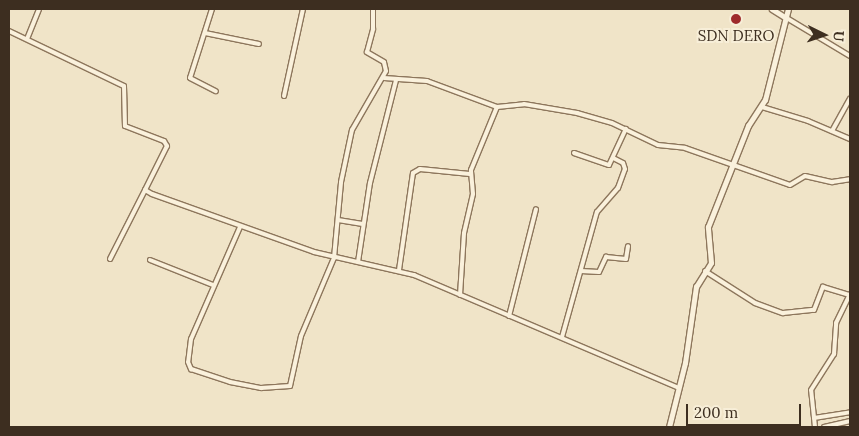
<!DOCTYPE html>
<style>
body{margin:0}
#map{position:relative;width:859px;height:436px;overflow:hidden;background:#f0e4c8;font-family:Lora,serif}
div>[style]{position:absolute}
.roads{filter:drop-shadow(1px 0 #8d765c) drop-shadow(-1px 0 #8d765c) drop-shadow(0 1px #8d765c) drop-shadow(0 -1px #8d765c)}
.minor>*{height:4px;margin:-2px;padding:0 2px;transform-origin:2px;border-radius:2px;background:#faf1dc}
.tertiary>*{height:4.5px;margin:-2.25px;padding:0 2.25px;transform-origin:2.25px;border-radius:2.25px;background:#faf1dc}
.dots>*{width:14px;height:14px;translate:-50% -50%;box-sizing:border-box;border:2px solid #f7eed8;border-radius:50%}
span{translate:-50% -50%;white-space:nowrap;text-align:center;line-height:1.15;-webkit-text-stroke:4px #f7eed8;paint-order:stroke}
.poi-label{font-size:15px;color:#3d2e20}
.frame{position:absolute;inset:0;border:10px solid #3d2e20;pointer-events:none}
.north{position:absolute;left:799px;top:10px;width:50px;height:50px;-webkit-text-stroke:4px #f7eed8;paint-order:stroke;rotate:94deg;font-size:14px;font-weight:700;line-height:20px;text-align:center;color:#3d2e20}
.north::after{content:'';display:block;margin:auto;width:18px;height:22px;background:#3d2e20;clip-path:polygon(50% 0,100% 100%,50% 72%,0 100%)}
.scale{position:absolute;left:686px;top:404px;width:115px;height:22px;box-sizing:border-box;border:2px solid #3d2e20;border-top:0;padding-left:6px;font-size:15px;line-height:18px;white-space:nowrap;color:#3d2e20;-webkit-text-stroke:4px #f7eed8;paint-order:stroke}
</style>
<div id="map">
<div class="roads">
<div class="minor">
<div style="left:212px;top:9px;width:72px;rotate:107.7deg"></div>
<div style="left:190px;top:78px;width:29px;rotate:27deg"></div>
<div style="left:785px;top:17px;width:76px;rotate:31deg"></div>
<div style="left:9px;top:31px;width:127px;rotate:25.6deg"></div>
<div style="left:124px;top:86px;width:40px;rotate:88.6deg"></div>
<div style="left:125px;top:126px;width:42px;rotate:21deg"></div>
<div style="left:164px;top:141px;width:6px;rotate:59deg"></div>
<div style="left:167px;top:146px;width:49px;rotate:116.6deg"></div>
<div style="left:145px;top:190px;width:8px;rotate:30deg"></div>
<div style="left:152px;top:194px;width:172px;rotate:19.7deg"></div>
<div style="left:314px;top:252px;width:103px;rotate:13deg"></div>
<div style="left:414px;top:275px;width:288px;rotate:23.1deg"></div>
<div style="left:205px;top:33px;width:55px;rotate:11.5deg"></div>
<div style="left:27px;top:39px;width:32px;rotate:-68deg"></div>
<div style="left:384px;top:78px;width:43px;rotate:4deg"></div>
<div style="left:427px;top:81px;width:75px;rotate:20.4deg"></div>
<div style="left:497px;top:107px;width:27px;rotate:-6deg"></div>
<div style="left:524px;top:104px;width:54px;rotate:9.6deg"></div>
<div style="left:577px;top:113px;width:36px;rotate:16deg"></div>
<div style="left:612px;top:123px;width:51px;rotate:25.6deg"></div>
<div style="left:658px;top:145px;width:27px;rotate:6deg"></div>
<div style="left:685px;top:148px;width:111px;rotate:19.4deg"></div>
<div style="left:790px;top:185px;width:17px;rotate:-31deg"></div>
<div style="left:805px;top:176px;width:28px;rotate:13deg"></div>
<div style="left:832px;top:182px;width:18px;rotate:-9deg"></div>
<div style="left:284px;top:96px;width:89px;rotate:-77.7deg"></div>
<div style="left:762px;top:107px;width:48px;rotate:16.9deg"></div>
<div style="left:808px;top:121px;width:46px;rotate:23.2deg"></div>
<div style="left:832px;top:131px;width:37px;rotate:-61deg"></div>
<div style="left:574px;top:153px;width:37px;rotate:19deg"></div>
<div style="left:609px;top:165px;width:40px;rotate:-65deg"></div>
<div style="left:338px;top:220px;width:25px;rotate:9deg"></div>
<div style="left:240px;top:227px;width:122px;rotate:113.6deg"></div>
<div style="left:191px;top:339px;width:23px;rotate:97deg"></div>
<div style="left:188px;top:362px;width:8px;rotate:67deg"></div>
<div style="left:191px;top:369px;width:41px;rotate:18.4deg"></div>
<div style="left:230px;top:382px;width:32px;rotate:11deg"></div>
<div style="left:261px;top:388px;width:29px;rotate:-4deg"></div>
<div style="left:290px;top:386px;width:51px;rotate:-77.6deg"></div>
<div style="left:301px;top:336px;width:85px;rotate:-67.1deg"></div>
<div style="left:334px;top:258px;width:76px;rotate:-84.7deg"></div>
<div style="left:341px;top:182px;width:53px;rotate:-78.1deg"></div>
<div style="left:352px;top:130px;width:68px;rotate:-60deg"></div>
<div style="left:386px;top:71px;width:9px;rotate:-103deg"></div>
<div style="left:384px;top:62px;width:20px;rotate:-150deg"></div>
<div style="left:367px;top:52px;width:24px;rotate:-75deg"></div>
<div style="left:373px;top:29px;width:20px;rotate:-90deg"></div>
<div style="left:110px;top:259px;width:77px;rotate:-63.1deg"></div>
<div style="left:150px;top:260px;width:68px;rotate:21.6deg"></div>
<div style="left:358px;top:262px;width:80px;rotate:-81.4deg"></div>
<div style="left:370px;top:183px;width:106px;rotate:-75.8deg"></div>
<div style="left:399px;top:270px;width:98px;rotate:-81.8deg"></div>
<div style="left:413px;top:173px;width:8px;rotate:-30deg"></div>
<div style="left:420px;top:169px;width:50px;rotate:5.7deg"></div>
<div style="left:581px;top:271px;width:18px;rotate:3deg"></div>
<div style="left:599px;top:272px;width:17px;rotate:-65deg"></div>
<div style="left:606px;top:257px;width:20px;rotate:6deg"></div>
<div style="left:626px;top:259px;width:13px;rotate:-81deg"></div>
<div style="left:705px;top:271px;width:59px;rotate:32.6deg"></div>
<div style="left:755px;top:303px;width:30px;rotate:20deg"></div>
<div style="left:783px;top:313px;width:31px;rotate:-6deg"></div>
<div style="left:814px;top:310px;width:25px;rotate:-69deg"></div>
<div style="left:823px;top:287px;width:28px;rotate:17deg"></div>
<div style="left:460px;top:295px;width:62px;rotate:-86.3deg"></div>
<div style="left:464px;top:233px;width:40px;rotate:-77deg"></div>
<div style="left:473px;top:194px;width:24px;rotate:-95deg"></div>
<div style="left:471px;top:170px;width:68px;rotate:-67.6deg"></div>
<div style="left:509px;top:316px;width:110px;rotate:-75.8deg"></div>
<div style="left:562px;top:337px;width:130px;rotate:-74.4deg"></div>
<div style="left:597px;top:212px;width:32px;rotate:-49deg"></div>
<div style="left:618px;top:188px;width:20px;rotate:-70deg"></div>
<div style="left:625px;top:169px;width:6px;rotate:-108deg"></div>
<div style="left:623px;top:163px;width:11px;rotate:-153deg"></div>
<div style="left:814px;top:418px;width:36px;rotate:-9deg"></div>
<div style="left:815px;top:427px;width:37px;rotate:-96deg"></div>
<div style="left:811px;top:390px;width:43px;rotate:-57.4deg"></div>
<div style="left:834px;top:354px;width:31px;rotate:-86deg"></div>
<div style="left:836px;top:323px;width:32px;rotate:-64deg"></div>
<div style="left:824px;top:427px;width:27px;rotate:-13deg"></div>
</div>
<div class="tertiary">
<div style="left:772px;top:9px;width:15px;rotate:32deg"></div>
<div style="left:669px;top:427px;width:66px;rotate:-76deg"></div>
<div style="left:685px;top:363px;width:77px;rotate:-81.8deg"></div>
<div style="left:696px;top:287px;width:28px;rotate:-58deg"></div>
<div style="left:711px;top:263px;width:36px;rotate:-95deg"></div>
<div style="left:708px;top:227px;width:109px;rotate:-68.4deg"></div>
<div style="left:748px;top:126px;width:31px;rotate:-57deg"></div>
<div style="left:765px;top:100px;width:94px;rotate:-75.8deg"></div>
</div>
</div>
<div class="dots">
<div style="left:736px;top:19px;background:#9e2a2b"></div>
</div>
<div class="poi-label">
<span style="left:736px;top:36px">SDN DERO</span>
</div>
<div class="frame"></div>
<div class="north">U</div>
<div class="scale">200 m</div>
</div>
